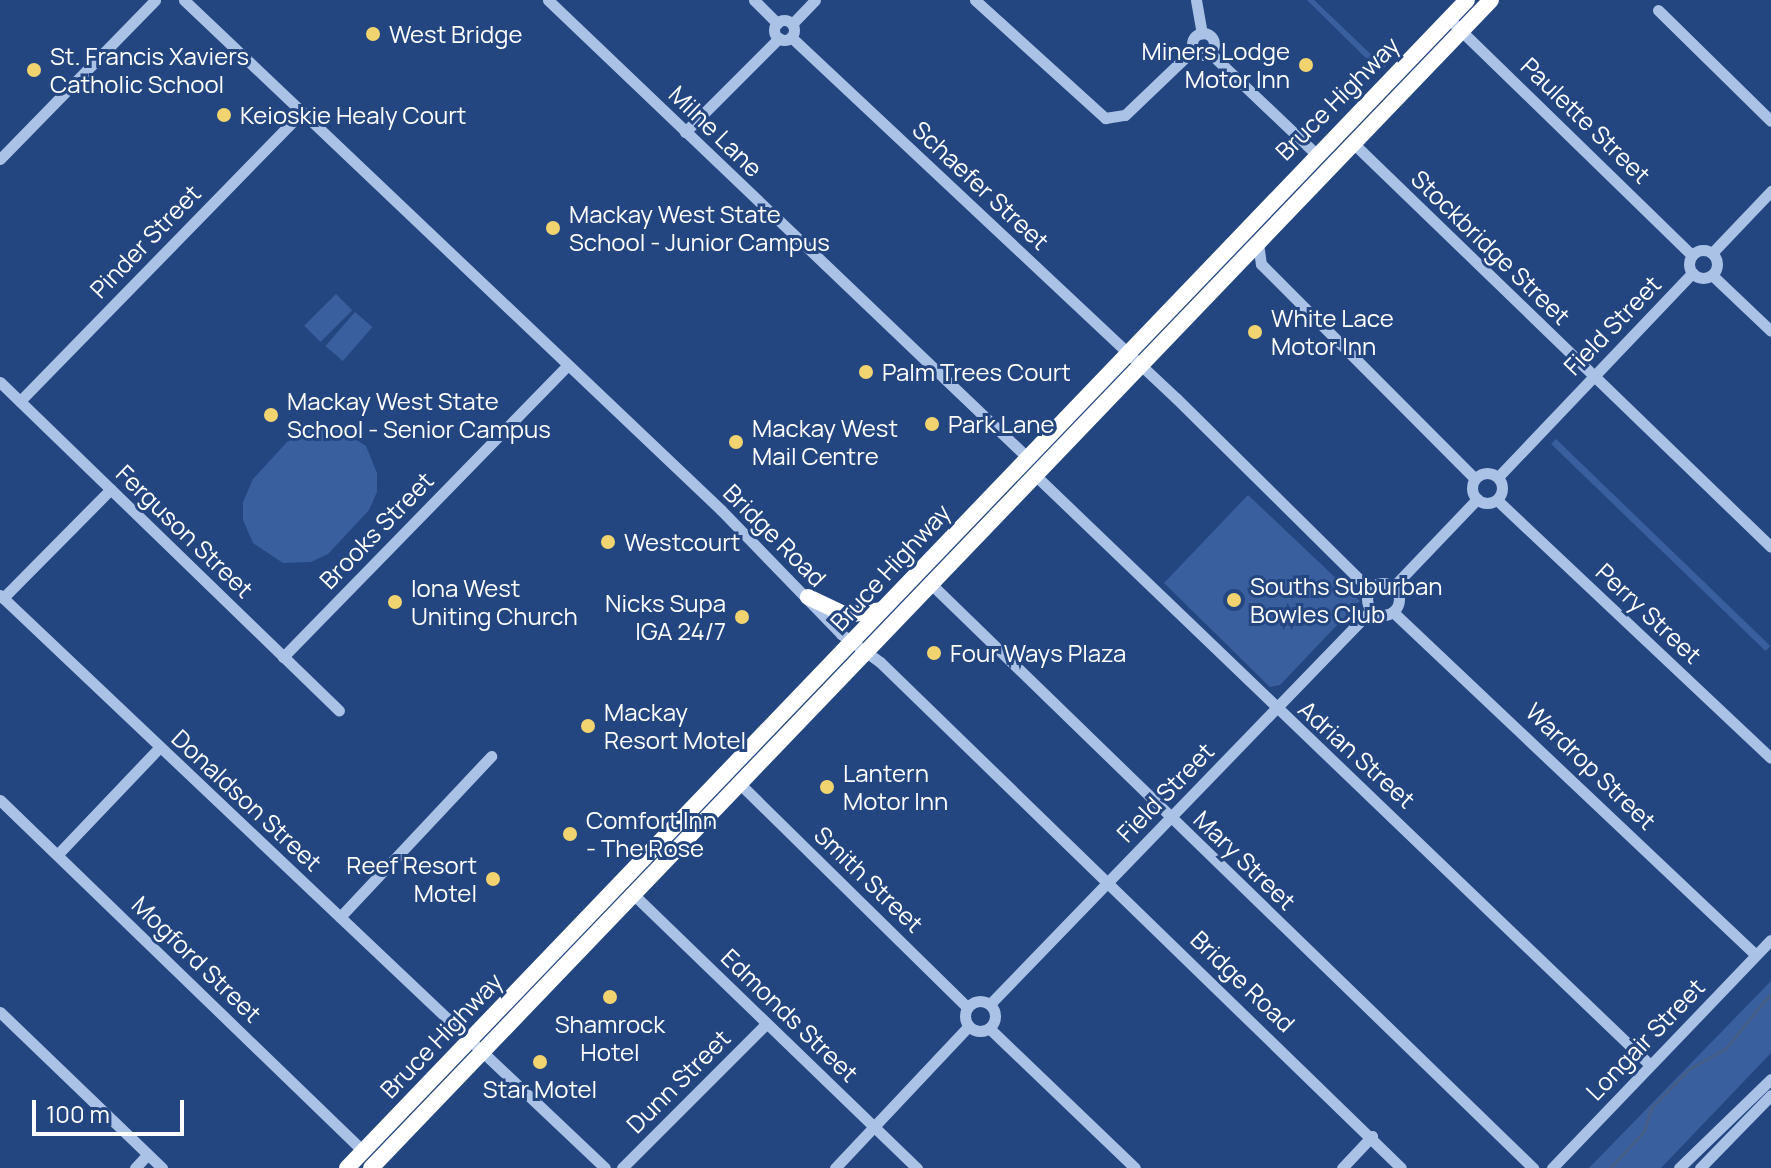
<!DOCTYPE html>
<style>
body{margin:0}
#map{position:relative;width:1771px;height:1168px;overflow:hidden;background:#244680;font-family:Manrope,sans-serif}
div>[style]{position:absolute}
.green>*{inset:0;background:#395f9e;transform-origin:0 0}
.stream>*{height:3px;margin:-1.5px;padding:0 1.5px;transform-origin:1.5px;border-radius:1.5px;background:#455e88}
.minor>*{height:11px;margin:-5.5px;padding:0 5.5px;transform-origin:5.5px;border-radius:5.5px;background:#abc2e7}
.minor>.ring{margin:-5.5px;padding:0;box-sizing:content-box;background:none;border:11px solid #abc2e7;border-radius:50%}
.highway>*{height:16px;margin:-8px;padding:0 8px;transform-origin:8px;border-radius:8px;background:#fff}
.dots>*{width:22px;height:22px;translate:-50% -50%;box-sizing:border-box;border:4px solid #244680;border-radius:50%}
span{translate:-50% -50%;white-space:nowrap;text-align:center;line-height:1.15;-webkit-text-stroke:6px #244680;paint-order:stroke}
.poi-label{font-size:24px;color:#fff}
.left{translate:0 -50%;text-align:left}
.right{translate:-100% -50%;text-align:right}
.street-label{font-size:24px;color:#fff}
.scale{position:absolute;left:32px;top:1100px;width:152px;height:36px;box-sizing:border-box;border:4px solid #fff;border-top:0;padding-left:10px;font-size:24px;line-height:28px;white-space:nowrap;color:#fff;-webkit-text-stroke:6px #244680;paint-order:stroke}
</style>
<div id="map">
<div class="green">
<div style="clip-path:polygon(1307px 0,1314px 0,1380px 63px,1389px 63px,1380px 72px)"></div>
<div style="left:336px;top:294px;width:23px;height:45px;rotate:45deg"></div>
<div style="left:355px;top:312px;width:23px;height:45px;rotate:41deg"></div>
<div style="clip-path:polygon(312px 428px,341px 430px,366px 446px,377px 473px,377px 492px,369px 510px,328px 554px,311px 562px,283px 563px,253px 543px,243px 520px,243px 502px,253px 479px,287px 442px)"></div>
<div style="left:1556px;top:439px;width:298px;height:7px;rotate:44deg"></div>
<div style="clip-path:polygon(1248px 495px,1360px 601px,1280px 685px,1270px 687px,1164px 583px)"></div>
<div style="clip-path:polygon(1771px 981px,1771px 1053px,1661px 1168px,1589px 1168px)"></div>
</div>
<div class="stream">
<div style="left:1610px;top:1168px;width:50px;rotate:-47.4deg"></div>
<div style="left:1644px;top:1131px;width:24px;rotate:-73deg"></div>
<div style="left:1651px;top:1108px;width:54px;rotate:-45.7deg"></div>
<div style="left:1689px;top:1069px;width:41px;rotate:-29.1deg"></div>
<div style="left:1725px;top:1049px;width:72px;rotate:-50.6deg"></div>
</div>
<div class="minor">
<div style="left:184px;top:0;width:741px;rotate:43.52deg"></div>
<div style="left:721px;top:510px;width:173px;rotate:45.9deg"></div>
<div style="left:841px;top:634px;width:48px;rotate:35.7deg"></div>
<div style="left:880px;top:662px;width:726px;rotate:44.16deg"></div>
<div style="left:548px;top:0;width:663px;rotate:43.66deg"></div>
<div style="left:754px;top:0;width:33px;rotate:45deg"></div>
<div style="left:975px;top:0;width:176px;rotate:42.2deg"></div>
<div style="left:1105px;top:118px;width:20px;rotate:-9deg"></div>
<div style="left:1125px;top:115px;width:94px;rotate:-43.7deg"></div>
<div style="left:1196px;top:0;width:34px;rotate:80deg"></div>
<div style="left:1658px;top:10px;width:158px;rotate:44.5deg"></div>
<div style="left:1449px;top:19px;width:339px;rotate:44.2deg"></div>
<div class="ring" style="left:774px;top:20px;width:9px;height:9px"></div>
<div style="left:792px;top:24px;width:33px;rotate:-46deg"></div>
<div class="ring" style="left:1192px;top:33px;width:11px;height:11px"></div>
<div style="left:791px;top:37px;width:528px;rotate:43.16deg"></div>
<div style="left:1176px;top:398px;width:273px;rotate:44.7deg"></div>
<div style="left:1210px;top:53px;width:145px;rotate:43.6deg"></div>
<div style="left:685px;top:132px;width:133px;rotate:-45deg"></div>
<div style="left:1353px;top:143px;width:581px;rotate:44.02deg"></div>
<div style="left:0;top:159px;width:222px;rotate:-45.7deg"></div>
<div style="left:1258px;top:243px;width:21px;rotate:82deg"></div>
<div style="left:1261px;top:264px;width:303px;rotate:45.1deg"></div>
<div class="ring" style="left:1689px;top:250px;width:17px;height:17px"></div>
<div style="left:1712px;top:253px;width:86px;rotate:-46.4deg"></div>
<div style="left:1712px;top:275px;width:81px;rotate:43.5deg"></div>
<div style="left:0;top:382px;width:472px;rotate:44.1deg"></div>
<div style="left:20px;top:401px;width:404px;rotate:-45.7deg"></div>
<div class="ring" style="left:1472px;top:473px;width:19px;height:19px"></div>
<div style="left:1035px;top:475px;width:852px;rotate:43.81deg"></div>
<div style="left:1498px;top:477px;width:282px;rotate:-46.4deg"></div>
<div style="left:1497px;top:500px;width:376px;rotate:43.3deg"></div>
<div style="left:929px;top:582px;width:842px;rotate:44.13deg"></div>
<div class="ring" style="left:1367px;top:583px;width:21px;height:21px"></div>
<div style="left:1393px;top:587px;width:122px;rotate:-46.3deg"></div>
<div style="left:0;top:595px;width:833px;rotate:43.44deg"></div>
<div style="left:3px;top:598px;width:153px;rotate:-45.3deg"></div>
<div style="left:1393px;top:612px;width:499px;rotate:43.4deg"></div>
<div style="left:283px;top:657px;width:407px;rotate:-45.7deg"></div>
<div style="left:739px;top:783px;width:320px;rotate:44.5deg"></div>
<div style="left:0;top:800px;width:505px;rotate:44.04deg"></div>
<div style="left:58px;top:854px;width:146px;rotate:-46.4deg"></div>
<div style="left:633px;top:894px;width:395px;rotate:44deg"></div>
<div style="left:340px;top:917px;width:221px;rotate:-46.8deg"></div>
<div class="ring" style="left:965px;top:1001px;width:19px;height:19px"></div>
<div style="left:990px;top:1004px;width:548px;rotate:-45.96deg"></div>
<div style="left:0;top:1012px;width:225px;rotate:43.9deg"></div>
<div style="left:989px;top:1028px;width:202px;rotate:43.8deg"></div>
<div style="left:135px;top:1168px;width:18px;rotate:-47deg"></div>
<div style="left:622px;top:1168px;width:204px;rotate:-45deg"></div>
<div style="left:835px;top:1168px;width:195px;rotate:-46.7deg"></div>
<div style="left:1342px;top:1168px;width:44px;rotate:-46.8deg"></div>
<div style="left:1552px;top:1168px;width:316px;rotate:-46.2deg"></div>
<div style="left:1679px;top:1168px;width:128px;rotate:-44.1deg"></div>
<div style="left:1700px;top:1168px;width:102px;rotate:-45.8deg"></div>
</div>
<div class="highway">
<div style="left:808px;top:597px;width:42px;rotate:25.3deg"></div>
<div style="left:846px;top:615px;width:35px;rotate:-8deg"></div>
<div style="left:347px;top:1168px;width:1618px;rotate:-46.2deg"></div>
<div style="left:371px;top:1168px;width:1618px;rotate:-46.2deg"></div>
</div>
<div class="dots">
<div style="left:373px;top:34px;background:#f1d46f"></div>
<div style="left:1306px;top:65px;background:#f1d46f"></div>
<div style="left:34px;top:70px;background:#f1d46f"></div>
<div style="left:224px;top:115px;background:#f1d46f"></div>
<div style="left:553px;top:228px;background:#f1d46f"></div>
<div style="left:1255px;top:332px;background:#f1d46f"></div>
<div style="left:866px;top:372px;background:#f1d46f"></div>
<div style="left:271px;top:415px;background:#f1d46f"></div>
<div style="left:932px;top:424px;background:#f1d46f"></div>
<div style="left:736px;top:442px;background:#f1d46f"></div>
<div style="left:608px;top:542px;background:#f1d46f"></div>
<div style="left:1234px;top:600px;background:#f1d46f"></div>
<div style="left:395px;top:602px;background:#f1d46f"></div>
<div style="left:742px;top:617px;background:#f1d46f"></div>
<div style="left:934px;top:653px;background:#f1d46f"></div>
<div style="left:588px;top:726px;background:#f1d46f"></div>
<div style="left:827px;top:787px;background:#f1d46f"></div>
<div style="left:570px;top:834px;background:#f1d46f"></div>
<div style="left:493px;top:879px;background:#f1d46f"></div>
<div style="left:610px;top:997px;background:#f1d46f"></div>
<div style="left:540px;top:1062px;background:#f1d46f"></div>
</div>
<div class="poi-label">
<span class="left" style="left:389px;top:34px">West Bridge</span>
<span class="right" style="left:1290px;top:65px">Miners Lodge<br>Motor Inn</span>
<span class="left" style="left:50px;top:70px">St. Francis Xaviers<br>Catholic School</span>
<span class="left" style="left:240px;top:115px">Keioskie Healy Court</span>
<span class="left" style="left:569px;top:228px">Mackay West State<br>School - Junior Campus</span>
<span class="left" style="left:1271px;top:332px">White Lace<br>Motor Inn</span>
<span class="left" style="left:882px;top:372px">Palm Trees Court</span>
<span class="left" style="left:287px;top:415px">Mackay West State<br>School - Senior Campus</span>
<span class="left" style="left:948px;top:424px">Park Lane</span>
<span class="left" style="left:752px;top:442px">Mackay West<br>Mail Centre</span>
<span class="left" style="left:624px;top:542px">Westcourt</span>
<span class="left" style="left:1250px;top:600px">Souths Suburban<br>Bowles Club</span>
<span class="left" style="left:411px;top:602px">Iona West<br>Uniting Church</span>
<span class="right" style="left:726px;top:617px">Nicks Supa<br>IGA 24/7</span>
<span class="left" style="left:950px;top:653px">Four Ways Plaza</span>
<span class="left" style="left:604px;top:726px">Mackay<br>Resort Motel</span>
<span class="left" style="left:843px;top:787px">Lantern<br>Motor Inn</span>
<span class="left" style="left:586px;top:834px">Comfort Inn<br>- The Rose</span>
<span class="right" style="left:477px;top:879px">Reef Resort<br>Motel</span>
<span style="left:610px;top:1038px">Shamrock<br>Hotel</span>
<span style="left:540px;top:1089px">Star Motel</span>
</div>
<div class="street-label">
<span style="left:1337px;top:98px;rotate:-45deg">Bruce Highway</span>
<span style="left:1586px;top:120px;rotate:44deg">Paulette Street</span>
<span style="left:716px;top:131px;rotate:44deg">Milne Lane</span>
<span style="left:981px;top:185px;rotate:43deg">Schaefer Street</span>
<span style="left:145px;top:241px;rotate:-46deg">Pinder Street</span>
<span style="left:1491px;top:247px;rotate:44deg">Stockbridge Street</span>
<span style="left:1612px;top:325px;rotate:-46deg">Field Street</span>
<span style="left:376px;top:530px;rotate:-46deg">Brooks Street</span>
<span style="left:185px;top:531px;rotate:44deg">Ferguson Street</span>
<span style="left:775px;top:535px;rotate:45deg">Bridge Road</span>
<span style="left:890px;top:567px;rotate:-47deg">Bruce Highway</span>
<span style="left:1649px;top:613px;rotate:43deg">Perry Street</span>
<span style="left:1357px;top:754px;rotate:42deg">Adrian Street</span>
<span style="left:1591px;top:766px;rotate:44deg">Wardrop Street</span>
<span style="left:1165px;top:792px;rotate:-46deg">Field Street</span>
<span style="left:247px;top:800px;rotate:43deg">Donaldson Street</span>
<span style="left:1245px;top:860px;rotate:44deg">Mary Street</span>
<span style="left:869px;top:879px;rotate:44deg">Smith Street</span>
<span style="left:197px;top:959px;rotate:44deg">Mogford Street</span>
<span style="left:1243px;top:981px;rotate:44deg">Bridge Road</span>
<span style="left:790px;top:1015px;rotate:44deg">Edmonds Street</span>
<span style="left:441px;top:1035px;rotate:-46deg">Bruce Highway</span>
<span style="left:1645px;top:1039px;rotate:-46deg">Longair Street</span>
<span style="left:678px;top:1081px;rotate:-45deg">Dunn Street</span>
</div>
<div class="scale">100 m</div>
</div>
